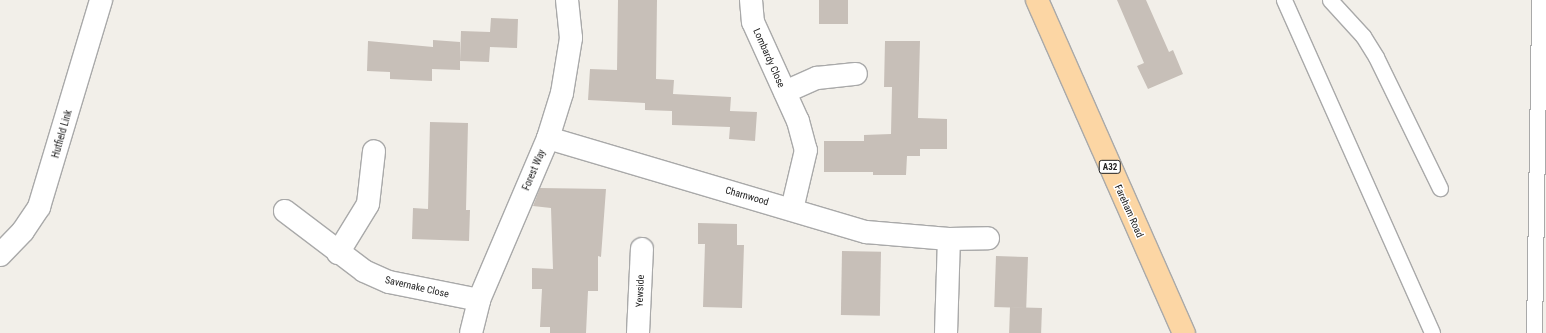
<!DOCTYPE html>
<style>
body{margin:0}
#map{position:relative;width:1546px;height:333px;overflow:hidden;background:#f2efe9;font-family:"Roboto Condensed",sans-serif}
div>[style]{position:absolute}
.building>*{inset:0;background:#c7bfb8;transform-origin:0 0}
.roads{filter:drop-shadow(1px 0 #a9a9a9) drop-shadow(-1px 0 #a9a9a9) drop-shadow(0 1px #a9a9a9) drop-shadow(0 -1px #a9a9a9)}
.service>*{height:15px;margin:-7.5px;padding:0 7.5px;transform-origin:7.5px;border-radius:7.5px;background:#fff}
.minor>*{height:22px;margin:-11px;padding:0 11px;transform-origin:11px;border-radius:11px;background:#fff}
.primary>*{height:22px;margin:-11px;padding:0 11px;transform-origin:11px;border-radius:11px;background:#fcd6a4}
span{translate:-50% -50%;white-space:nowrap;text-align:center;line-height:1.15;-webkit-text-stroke:3px #fff;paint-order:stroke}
.shield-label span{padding:1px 3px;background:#fff;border:1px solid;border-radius:3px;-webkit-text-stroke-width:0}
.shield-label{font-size:9px;color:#222;font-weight:700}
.street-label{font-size:10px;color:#222}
</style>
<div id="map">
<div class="building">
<div style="clip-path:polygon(618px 0,657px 0,656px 79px,674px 80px,673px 94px,731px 97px,730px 111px,757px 112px,755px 141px,729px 139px,730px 127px,672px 125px,672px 111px,645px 110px,645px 103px,588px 100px,590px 69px,617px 70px)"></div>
<div style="left:819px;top:0;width:29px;height:24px"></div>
<div style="clip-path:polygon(1117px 0,1146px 0,1169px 52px,1173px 50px,1183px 74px,1148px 89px,1137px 66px,1144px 63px)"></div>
<div style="clip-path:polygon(491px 18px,518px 19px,517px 48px,490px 47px,489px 62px,460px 61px,461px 31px,490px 32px)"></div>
<div style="clip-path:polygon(433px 40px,460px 42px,460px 70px,432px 69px,432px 81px,390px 79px,390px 72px,367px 71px,368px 41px,433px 47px)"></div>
<div style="clip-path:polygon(885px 41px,920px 41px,918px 118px,947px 119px,947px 149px,920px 149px,920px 156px,907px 156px,906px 175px,873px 175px,873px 172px,824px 172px,824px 141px,864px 141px,864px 135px,891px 134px,892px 87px,884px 87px)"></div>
<div style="clip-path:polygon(430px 122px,468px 123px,466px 210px,470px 210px,469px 241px,412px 239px,413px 208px,428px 209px)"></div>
<div style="clip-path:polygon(540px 188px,606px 189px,601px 257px,598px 256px,598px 291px,588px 291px,586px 333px,550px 333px,550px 327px,540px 327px,542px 289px,532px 289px,532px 268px,553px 269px,551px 208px,533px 206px)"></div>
<div style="clip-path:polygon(698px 223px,737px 224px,737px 245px,744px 245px,742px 308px,703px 307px,705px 244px,698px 244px)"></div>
<div style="left:842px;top:251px;width:39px;height:64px;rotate:1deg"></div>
<div style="left:996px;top:256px;width:32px;height:51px;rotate:2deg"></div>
<div style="left:1010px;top:307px;width:32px;height:26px;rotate:2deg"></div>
</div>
<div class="roads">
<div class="service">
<div style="left:1284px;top:0;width:364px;rotate:66deg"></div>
<div style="left:1330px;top:0;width:49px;rotate:47.5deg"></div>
<div style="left:1363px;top:36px;width:25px;rotate:58deg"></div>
<div style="left:1376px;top:57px;width:146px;rotate:64deg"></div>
<div style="left:1534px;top:333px;width:333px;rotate:-89.1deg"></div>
</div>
<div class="minor">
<div style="left:751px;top:0;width:22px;rotate:85deg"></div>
<div style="left:753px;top:22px;width:109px;rotate:65.6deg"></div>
<div style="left:798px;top:121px;width:30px;rotate:75deg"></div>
<div style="left:806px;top:150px;width:61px;rotate:103.3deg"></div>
<div style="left:785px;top:92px;width:35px;rotate:-24deg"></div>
<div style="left:817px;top:78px;width:39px;rotate:-6deg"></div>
<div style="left:548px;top:138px;width:332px;rotate:16.5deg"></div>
<div style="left:866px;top:232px;width:83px;rotate:4.8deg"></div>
<div style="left:949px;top:239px;width:39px;rotate:-1deg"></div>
<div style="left:285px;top:211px;width:99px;rotate:37.2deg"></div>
<div style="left:364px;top:271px;width:27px;rotate:24deg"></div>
<div style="left:389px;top:282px;width:92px;rotate:11.3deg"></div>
<div style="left:338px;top:253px;width:57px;rotate:-58.5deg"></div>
<div style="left:368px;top:204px;width:53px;rotate:-83.5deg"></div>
<div style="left:0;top:255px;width:33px;rotate:-46deg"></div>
<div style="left:23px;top:231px;width:29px;rotate:-56deg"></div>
<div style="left:39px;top:207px;width:216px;rotate:-73.3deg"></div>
<div style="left:471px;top:333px;width:34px;rotate:-76deg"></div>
<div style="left:479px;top:300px;width:176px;rotate:-66.9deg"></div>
<div style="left:548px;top:138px;width:47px;rotate:-72.7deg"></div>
<div style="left:562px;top:93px;width:56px;rotate:-80.7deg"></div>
<div style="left:571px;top:38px;width:38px;rotate:-96deg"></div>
<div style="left:638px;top:333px;width:84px;rotate:-87.3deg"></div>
<div style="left:946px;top:333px;width:94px;rotate:-88.2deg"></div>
</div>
<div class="primary">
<div style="left:1037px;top:0;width:364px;rotate:66.2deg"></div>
</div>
</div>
<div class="shield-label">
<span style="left:1110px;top:167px">A32</span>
</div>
<div class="street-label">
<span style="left:769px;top:58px;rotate:66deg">Lombardy Close</span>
<span style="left:62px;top:134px;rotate:-74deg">Hutfield Link</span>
<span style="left:534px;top:170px;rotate:-67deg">Forest Way</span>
<span style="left:747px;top:196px;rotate:16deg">Charnwood</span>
<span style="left:1129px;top:211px;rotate:66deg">Fareham Road</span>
<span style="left:417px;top:287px;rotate:13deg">Savernake Close</span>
<span style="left:640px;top:291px;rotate:-88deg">Yewside</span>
</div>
</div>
